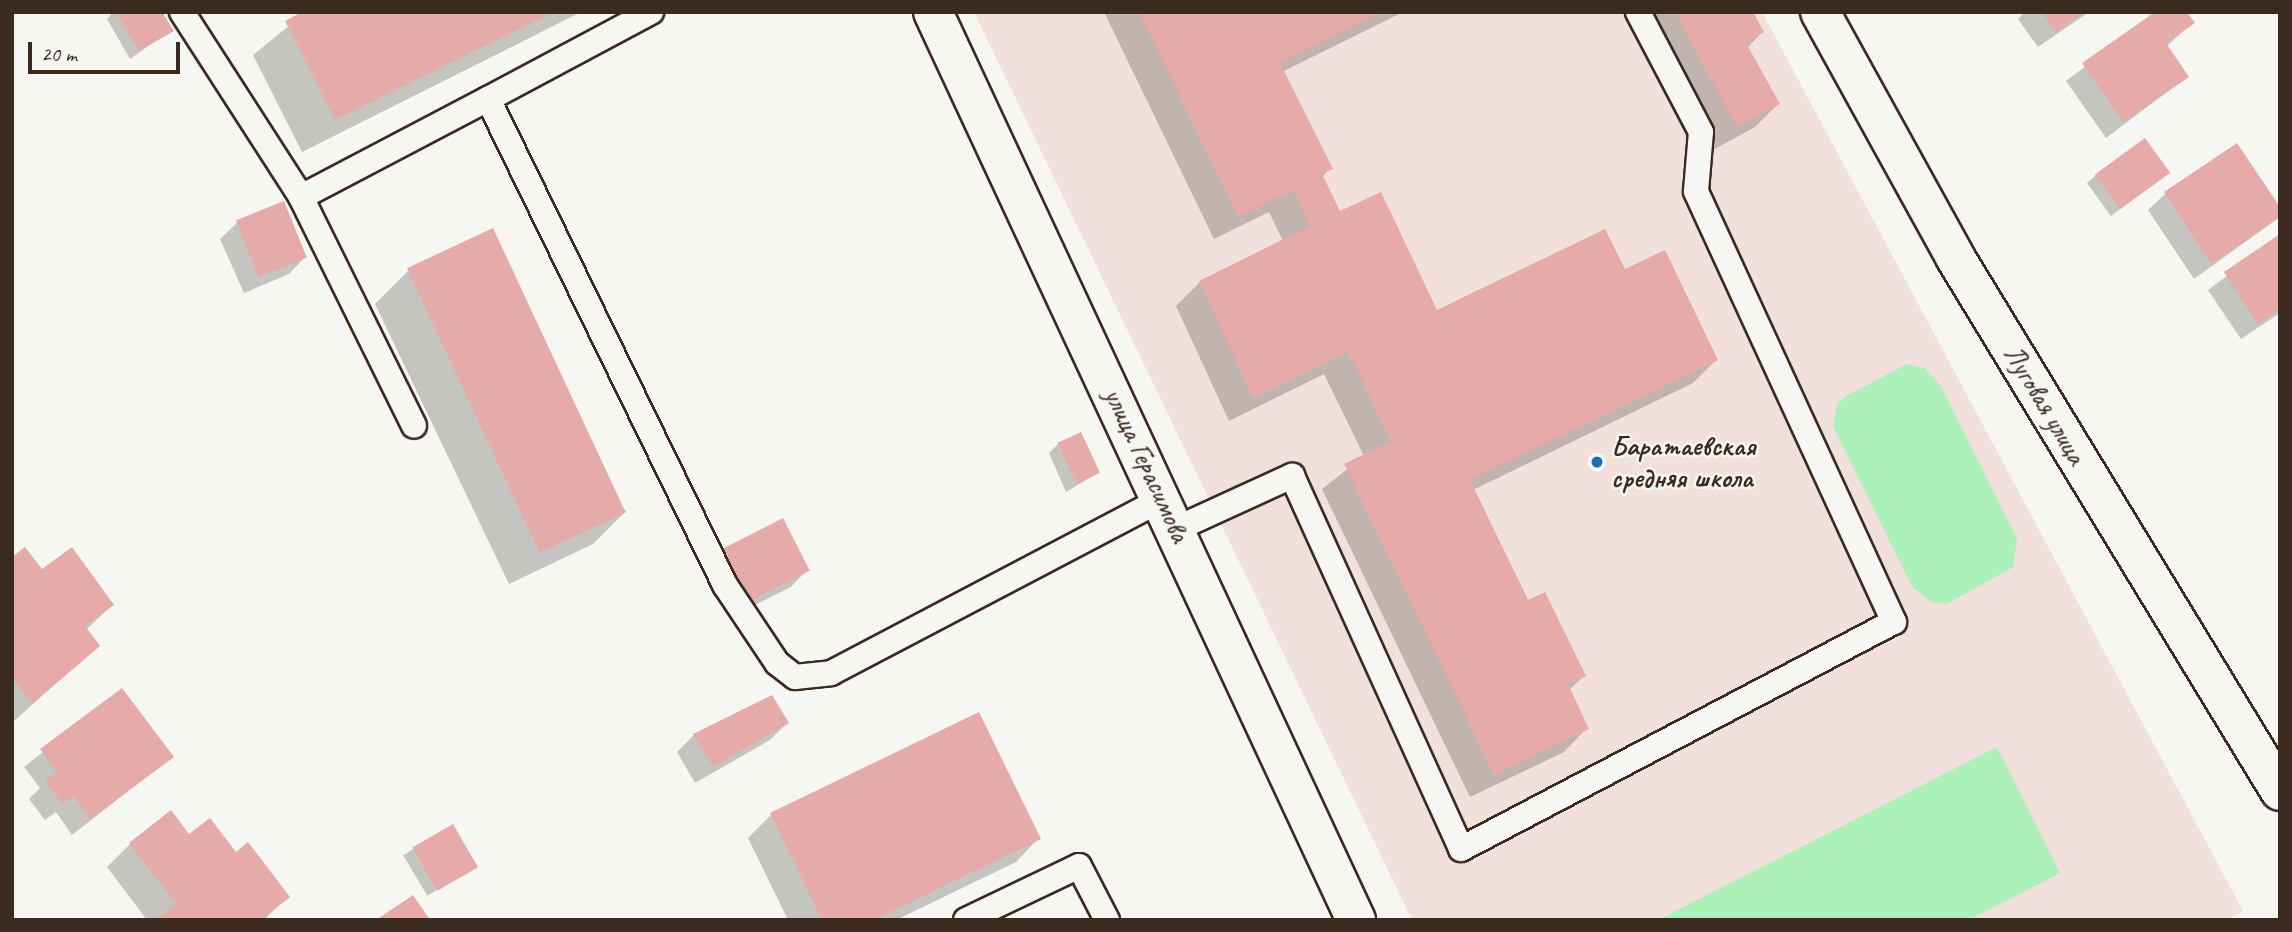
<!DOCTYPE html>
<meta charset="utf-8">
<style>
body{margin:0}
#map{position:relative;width:2292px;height:932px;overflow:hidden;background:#f6f6f2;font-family:Caveat,sans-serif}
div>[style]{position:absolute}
.built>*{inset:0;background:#f1e0dc}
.green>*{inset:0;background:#acf0ba}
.shadow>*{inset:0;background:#0003;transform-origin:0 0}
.building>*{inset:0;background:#e6aba8;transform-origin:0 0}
.roads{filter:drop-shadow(2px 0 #3b2a1e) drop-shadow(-2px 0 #3b2a1e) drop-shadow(0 2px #3b2a1e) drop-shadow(0 -2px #3b2a1e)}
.service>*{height:24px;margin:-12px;padding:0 12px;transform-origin:12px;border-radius:12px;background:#f6f6f2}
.minor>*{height:38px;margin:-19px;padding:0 19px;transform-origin:19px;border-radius:19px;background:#f6f6f2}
.dots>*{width:19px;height:19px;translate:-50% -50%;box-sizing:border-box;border:4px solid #f6f6f2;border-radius:50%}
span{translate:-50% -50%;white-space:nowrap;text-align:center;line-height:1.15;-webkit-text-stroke:5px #f6f6f2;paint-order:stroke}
.street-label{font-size:28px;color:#3b2a1e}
.poi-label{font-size:28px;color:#3b2a1e;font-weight:700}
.left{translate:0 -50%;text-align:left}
.frame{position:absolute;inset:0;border:14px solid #3b2a1e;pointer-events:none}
.scale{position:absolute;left:28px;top:42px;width:152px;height:32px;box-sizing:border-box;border:4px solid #3b2a1e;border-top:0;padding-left:9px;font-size:21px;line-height:24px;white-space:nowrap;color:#3b2a1e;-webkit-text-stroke:5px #f6f6f2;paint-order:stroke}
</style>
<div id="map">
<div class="built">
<div style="clip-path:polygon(974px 12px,1762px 12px,2243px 911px,2227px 920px,1412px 920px)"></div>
</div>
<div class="green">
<div style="clip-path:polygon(1907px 364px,1925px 368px,1941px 386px,2017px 539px,2013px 567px,1947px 604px,1932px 602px,1913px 588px,1833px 427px,1837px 404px,1846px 396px)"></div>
<div style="clip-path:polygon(1997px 747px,2060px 873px,1969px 920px,1658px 920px)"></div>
</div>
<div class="shadow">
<div style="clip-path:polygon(113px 12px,160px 12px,171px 30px,130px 59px,107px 19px)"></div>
<div style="clip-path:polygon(306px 12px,581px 12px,302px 152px,253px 55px)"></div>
<div style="clip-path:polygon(1104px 12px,1403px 12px,1282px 72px,1330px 168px,1322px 177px,1339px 213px,1437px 312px,1624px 271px,1716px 360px,1693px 383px,1473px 490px,1527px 603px,1584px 676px,1569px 690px,1587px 728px,1564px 752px,1470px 797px,1322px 489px,1364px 456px,1324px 374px,1229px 421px,1176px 306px,1200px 282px,1283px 241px,1269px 212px,1214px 239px)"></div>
<div style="clip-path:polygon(1639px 12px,1751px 12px,1762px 32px,1747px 48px,1778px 104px,1755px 127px,1713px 150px)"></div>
<div style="clip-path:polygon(2025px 12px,2089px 12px,2038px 47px,2018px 19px)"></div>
<div style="clip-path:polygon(2158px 12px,2192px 23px,2166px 47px,2187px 77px,2106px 138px,2066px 81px)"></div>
<div style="clip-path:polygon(2168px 173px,2111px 216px,2087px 183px,2096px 175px)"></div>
<div style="clip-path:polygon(2165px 194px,2280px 217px,2194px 279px,2148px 210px)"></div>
<div style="clip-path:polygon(237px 223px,305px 257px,289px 274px,244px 293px,220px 239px)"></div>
<div style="clip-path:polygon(2280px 236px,2280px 313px,2241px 339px,2208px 290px)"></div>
<div style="clip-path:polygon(408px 271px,626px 511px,593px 544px,509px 584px,375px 304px)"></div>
<div style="clip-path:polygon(1058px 444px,1098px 473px,1066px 492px,1049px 453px)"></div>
<div style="clip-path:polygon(723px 551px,807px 570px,791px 587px,731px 617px,706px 567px)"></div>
<div style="clip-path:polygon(12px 559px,112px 605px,86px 630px,97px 646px,12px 723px)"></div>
<div style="clip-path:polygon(122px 690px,172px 757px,72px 835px,56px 812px,45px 820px,29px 799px,40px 788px,24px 767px)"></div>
<div style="clip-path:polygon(787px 723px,770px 740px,695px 783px,677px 752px,694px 735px)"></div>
<div style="clip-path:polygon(771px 815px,1039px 838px,1016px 862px,896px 920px,788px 920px,748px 838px)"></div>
<div style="left:452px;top:826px;width:47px;height:57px;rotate:59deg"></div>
<div style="clip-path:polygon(130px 844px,236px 854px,287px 897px,264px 920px,147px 920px,107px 867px)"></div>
</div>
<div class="building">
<div style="clip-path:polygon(116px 12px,162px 12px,174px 31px,139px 51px)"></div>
<div style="clip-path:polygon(302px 12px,553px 12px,335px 120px,285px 21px)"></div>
<div style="clip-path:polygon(1139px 12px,1382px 12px,1280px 63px,1333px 169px,1322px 174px,1340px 211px,1381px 192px,1437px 310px,1605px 229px,1625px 269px,1665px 250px,1718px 360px,1470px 480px,1528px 600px,1545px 592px,1586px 676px,1568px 684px,1589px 729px,1494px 775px,1344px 464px,1391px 441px,1348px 352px,1253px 398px,1199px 281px,1310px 226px,1293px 190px,1238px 217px)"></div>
<div style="clip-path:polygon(1675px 12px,1753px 12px,1764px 32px,1746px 43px,1780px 104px,1737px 128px)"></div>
<div style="clip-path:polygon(2042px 12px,2084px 12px,2056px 32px)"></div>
<div style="clip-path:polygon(2155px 12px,2187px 12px,2195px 23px,2166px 43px,2189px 77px,2123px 122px,2082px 63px)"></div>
<div style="left:2145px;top:138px;width:43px;height:62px;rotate:54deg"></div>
<div style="clip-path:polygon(2237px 143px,2280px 207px,2280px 217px,2211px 264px,2164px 192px)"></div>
<div style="left:284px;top:201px;width:61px;height:52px;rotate:68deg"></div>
<div style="left:493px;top:228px;width:314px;height:95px;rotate:65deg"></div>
<div style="clip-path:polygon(2280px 234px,2280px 309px,2258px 324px,2224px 272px)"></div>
<div style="left:1081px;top:432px;width:45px;height:26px;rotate:65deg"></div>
<div style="left:783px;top:518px;width:59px;height:68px;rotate:63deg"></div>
<div style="clip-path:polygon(25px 547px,42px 569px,72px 547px,114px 605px,85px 626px,100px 646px,32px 704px,12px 677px,12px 557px)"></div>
<div style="clip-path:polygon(122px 688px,174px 757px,90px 819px,74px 796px,62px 804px,45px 781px,57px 772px,40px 749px)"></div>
<div style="clip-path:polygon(772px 695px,789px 723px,713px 767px,693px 734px)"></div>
<div style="clip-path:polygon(979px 712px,1041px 839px,874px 920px,822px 920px,770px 813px)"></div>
<div style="clip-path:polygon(171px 810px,189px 834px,210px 818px,236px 852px,248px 842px,290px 897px,261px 920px,156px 920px,176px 904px,129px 843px)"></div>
<div style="left:453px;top:824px;width:50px;height:47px;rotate:60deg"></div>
<div style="clip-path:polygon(413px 895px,430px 920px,376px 920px)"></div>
</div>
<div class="roads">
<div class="service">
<div style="left:182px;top:12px;width:220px;rotate:57.2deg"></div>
<div style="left:301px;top:197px;width:255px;rotate:63.7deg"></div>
<div style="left:488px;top:99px;width:185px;rotate:-28.1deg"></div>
<div style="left:301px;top:197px;width:211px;rotate:-27.7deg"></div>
<div style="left:488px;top:99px;width:541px;rotate:64deg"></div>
<div style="left:725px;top:585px;width:94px;rotate:56.3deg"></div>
<div style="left:777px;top:663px;width:23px;rotate:38deg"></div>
<div style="left:795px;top:677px;width:36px;rotate:-6deg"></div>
<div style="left:831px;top:673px;width:374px;rotate:-27.7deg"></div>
<div style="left:1176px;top:529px;width:128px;rotate:-24.6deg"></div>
<div style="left:1292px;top:476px;width:409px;rotate:65.6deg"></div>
<div style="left:1461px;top:849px;width:489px;rotate:-27.7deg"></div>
<div style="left:1894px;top:622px;width:474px;rotate:-114.7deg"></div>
<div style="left:1696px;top:191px;width:59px;rotate:-85.2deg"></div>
<div style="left:1701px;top:132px;width:136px;rotate:-117.7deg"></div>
<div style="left:966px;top:920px;width:125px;rotate:-25.5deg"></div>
<div style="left:1079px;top:866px;width:61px;rotate:62.6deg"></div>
</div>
<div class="minor">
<div style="left:933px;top:12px;width:1002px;rotate:65.02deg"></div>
<div style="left:1820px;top:12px;width:280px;rotate:61.1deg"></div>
<div style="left:1955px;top:257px;width:625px;rotate:58.67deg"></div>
</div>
</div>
<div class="dots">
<div style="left:1597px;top:462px;background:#1f6fb2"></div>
</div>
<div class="street-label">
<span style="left:2045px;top:405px;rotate:59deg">Луговая улица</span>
<span style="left:1147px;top:465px;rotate:65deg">улица Герасимова</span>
</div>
<div class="poi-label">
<span class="left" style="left:1611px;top:462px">Баратаевская<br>средняя школа</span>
</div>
<div class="frame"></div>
<div class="scale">20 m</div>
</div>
